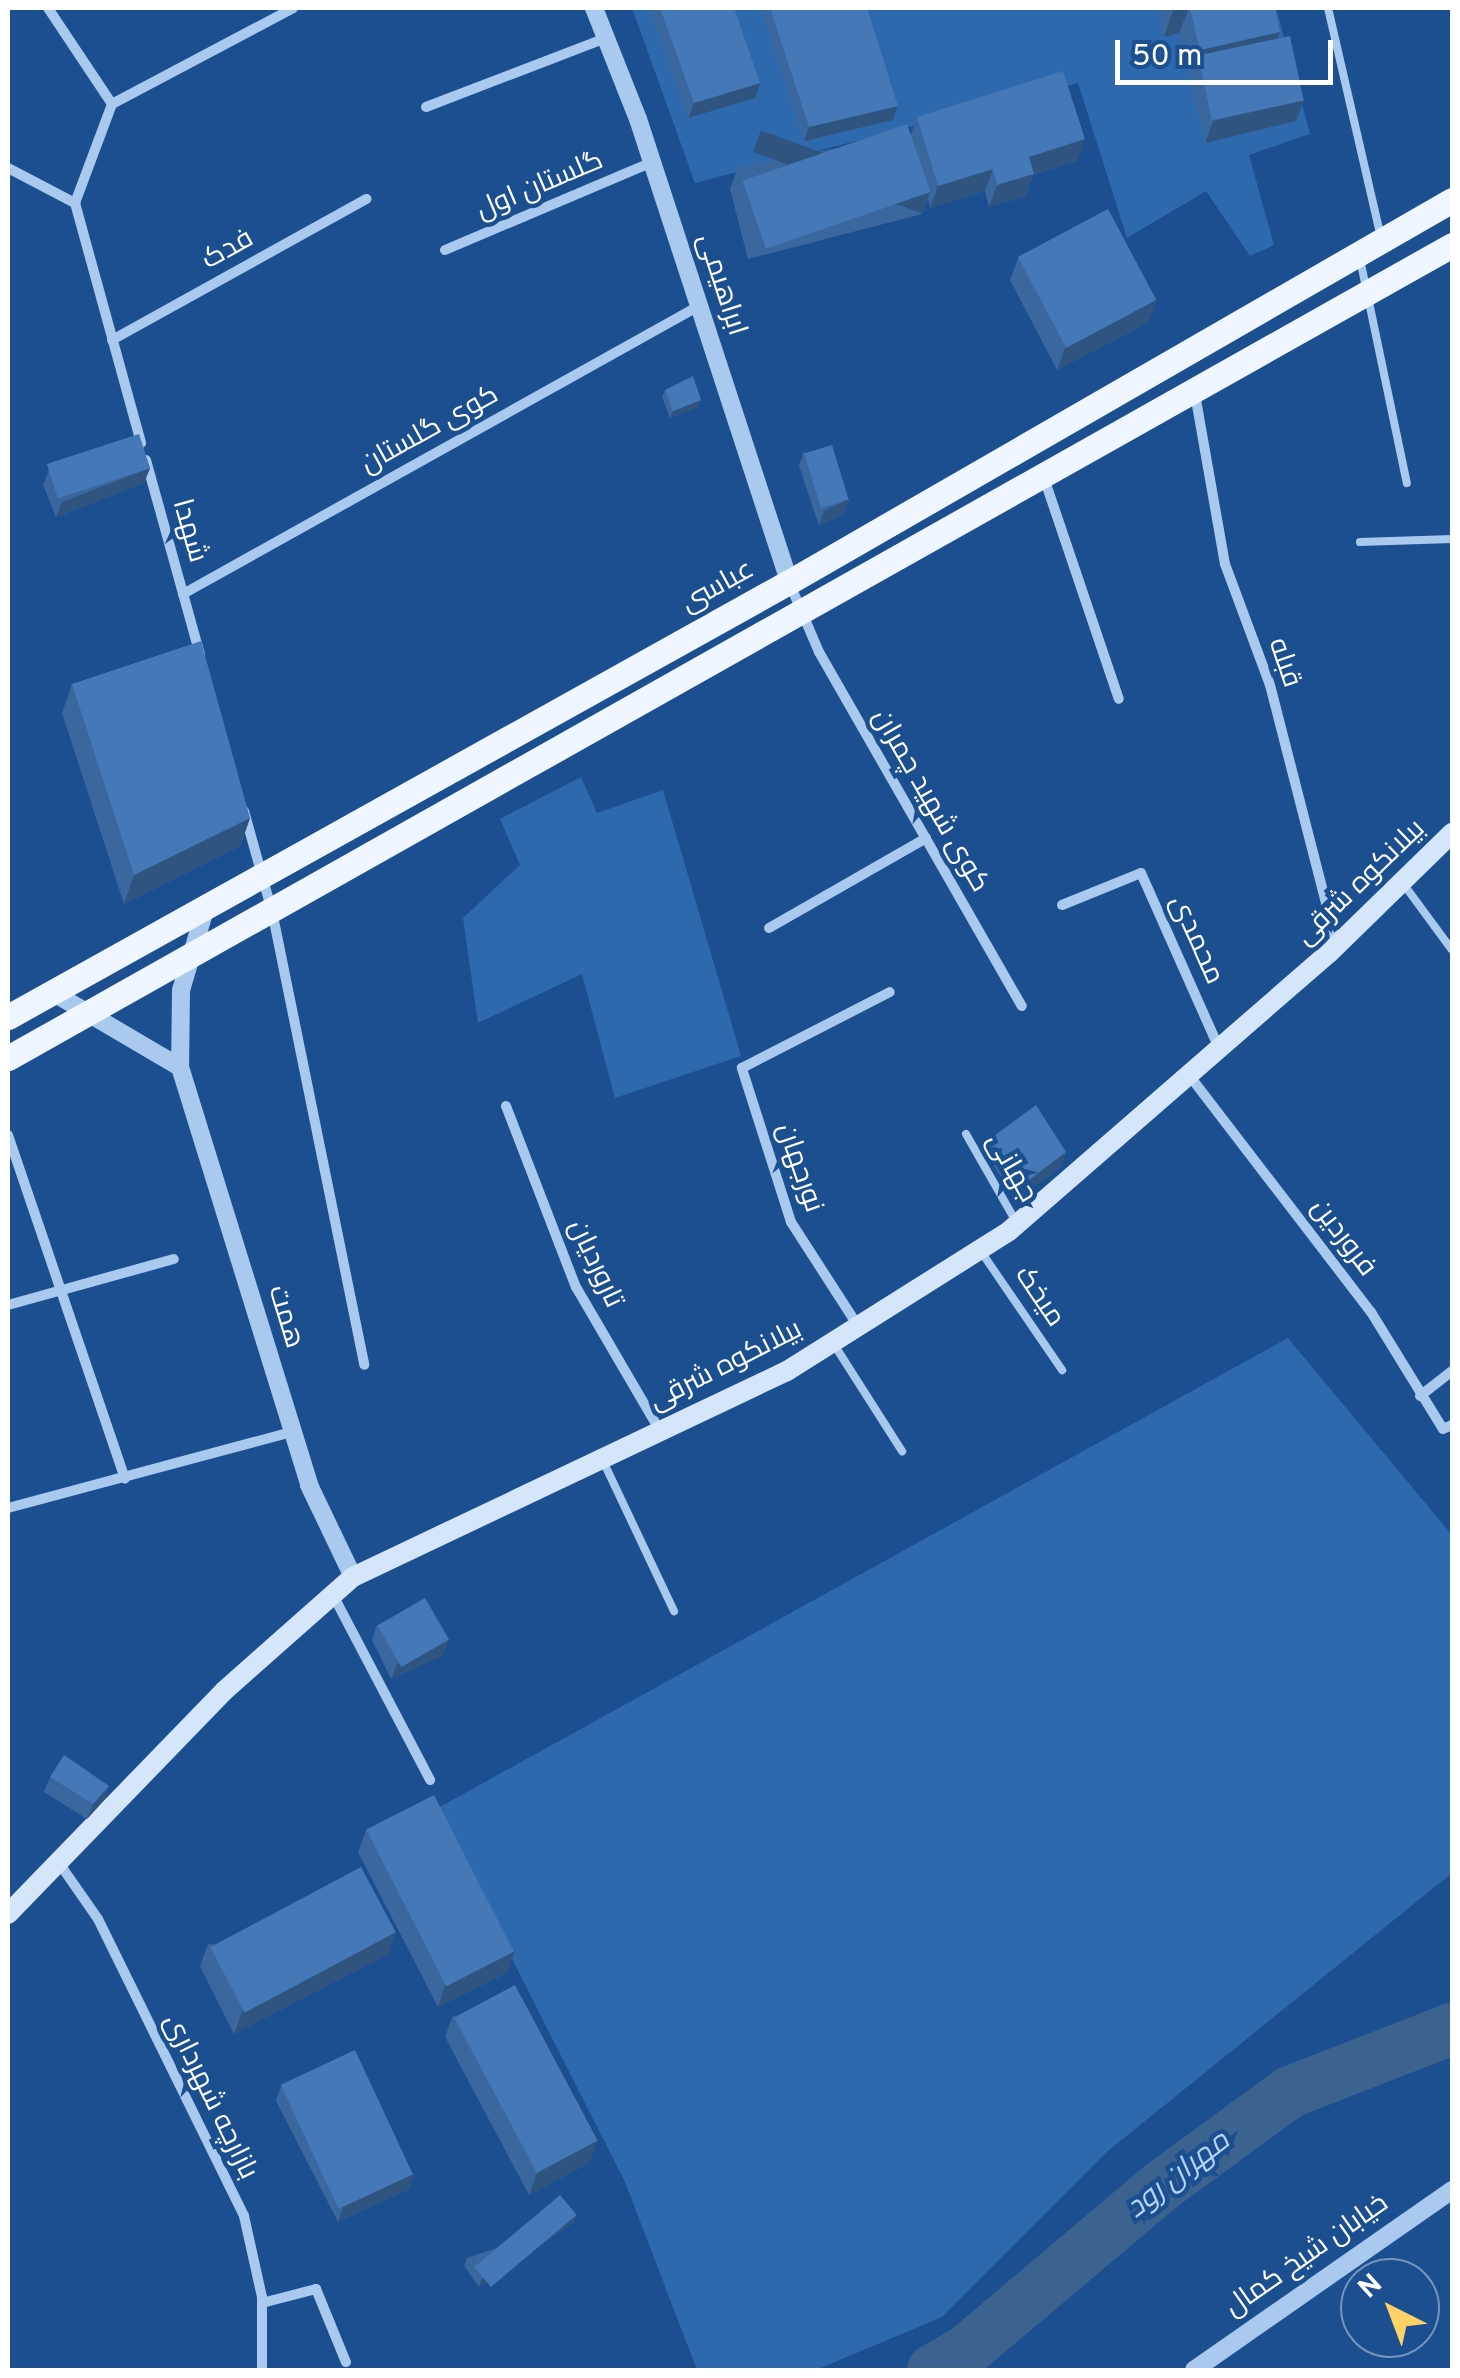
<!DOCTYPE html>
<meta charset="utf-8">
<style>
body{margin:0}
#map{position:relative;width:1460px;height:2378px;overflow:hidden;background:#1b4f8f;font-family:Overpass,Cairo,sans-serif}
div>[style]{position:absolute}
.green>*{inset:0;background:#2e69ad}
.river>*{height:52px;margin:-26px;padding:0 26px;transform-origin:26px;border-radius:26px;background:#3c6290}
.service>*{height:8px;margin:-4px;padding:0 4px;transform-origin:4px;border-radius:4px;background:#a9c9ee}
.minor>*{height:10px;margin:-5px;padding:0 5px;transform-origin:5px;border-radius:5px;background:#a9c9ee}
.tertiary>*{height:18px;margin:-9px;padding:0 9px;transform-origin:9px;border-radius:9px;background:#a9c9ee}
.secondary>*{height:20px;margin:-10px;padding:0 10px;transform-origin:10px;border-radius:10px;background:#d6e6fa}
.primary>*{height:25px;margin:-12.5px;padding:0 12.5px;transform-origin:12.5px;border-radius:12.5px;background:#f0f6ff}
.wall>*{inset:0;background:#3a679d}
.shaded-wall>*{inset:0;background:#305480;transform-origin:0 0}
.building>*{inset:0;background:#4478b7;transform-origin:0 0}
span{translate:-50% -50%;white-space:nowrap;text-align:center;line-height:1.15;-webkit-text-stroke:9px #1b4f8f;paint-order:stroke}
.street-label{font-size:28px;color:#fff}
.water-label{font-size:30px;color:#b5d3f5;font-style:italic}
.frame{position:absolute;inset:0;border:10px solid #fff;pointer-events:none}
.north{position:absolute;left:1340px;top:2258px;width:100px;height:100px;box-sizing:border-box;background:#1b4f8f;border:2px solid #7695bc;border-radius:50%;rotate:318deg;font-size:28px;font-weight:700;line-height:40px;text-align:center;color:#fff}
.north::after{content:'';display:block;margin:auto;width:35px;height:45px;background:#ffd166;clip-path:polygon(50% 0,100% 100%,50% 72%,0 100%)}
.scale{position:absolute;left:1115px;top:40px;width:218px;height:45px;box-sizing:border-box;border:5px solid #fff;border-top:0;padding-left:12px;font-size:30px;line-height:35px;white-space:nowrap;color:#fff;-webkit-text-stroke:8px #1b4f8f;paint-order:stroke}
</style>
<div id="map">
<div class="green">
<div style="clip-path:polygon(632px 8px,1276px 8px,1310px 134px,1249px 155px,1274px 245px,1250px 256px,1206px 191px,1127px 238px,1078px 83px,695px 183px)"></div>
<div style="clip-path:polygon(581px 777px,597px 813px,663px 790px,741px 1056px,615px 1098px,582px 974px,478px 1023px,463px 918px,520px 865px,500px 819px)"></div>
<div style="clip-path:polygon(1288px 1338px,1452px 1535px,1452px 1873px,1108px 2151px,942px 2317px,816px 2370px,697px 2370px,625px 2182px,436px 1809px)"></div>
</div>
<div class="river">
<div style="left:933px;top:2370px;width:38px;rotate:-30deg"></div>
<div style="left:966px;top:2351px;width:254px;rotate:-40.2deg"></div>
<div style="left:1160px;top:2187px;width:161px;rotate:-36.2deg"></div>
<div style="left:1290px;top:2092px;width:174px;rotate:-21.3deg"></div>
</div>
<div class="service">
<div style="left:1328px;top:8px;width:235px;rotate:77deg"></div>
<div style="left:1360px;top:259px;width:229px;rotate:78.2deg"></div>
<div style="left:1360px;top:542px;width:92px;rotate:-1.9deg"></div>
<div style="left:1402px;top:882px;width:84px;rotate:53.7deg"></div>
<div style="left:966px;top:1134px;width:99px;rotate:60.3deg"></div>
<div style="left:982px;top:1253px;width:142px;rotate:55.6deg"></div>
<div style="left:835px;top:1346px;width:125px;rotate:57.5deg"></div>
<div style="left:604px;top:1463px;width:164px;rotate:64.7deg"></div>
</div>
<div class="minor">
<div style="left:48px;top:8px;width:115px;rotate:56.3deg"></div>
<div style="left:426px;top:107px;width:193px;rotate:-21deg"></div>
<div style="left:8px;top:168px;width:76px;rotate:27.6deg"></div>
<div style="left:75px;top:203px;width:249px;rotate:74.6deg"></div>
<div style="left:75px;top:203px;width:106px;rotate:-69.5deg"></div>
<div style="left:112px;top:104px;width:205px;rotate:-27.9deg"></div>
<div style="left:445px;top:250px;width:225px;rotate:-23deg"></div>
<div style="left:112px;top:340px;width:291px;rotate:-29deg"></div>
<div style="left:1195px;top:394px;width:173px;rotate:80deg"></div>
<div style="left:1225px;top:564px;width:129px;rotate:69.6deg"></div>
<div style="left:1270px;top:685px;width:269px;rotate:75.6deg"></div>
<div style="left:146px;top:460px;width:202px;rotate:74.5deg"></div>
<div style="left:1044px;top:478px;width:233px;rotate:71.3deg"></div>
<div style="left:789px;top:582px;width:76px;rotate:66.8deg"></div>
<div style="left:819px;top:652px;width:408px;rotate:60.2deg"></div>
<div style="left:183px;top:594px;width:591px;rotate:-29.17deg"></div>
<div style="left:244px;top:811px;width:104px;rotate:74.4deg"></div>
<div style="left:272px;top:911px;width:463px;rotate:78.5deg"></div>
<div style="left:1062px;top:905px;width:85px;rotate:-22.1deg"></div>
<div style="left:1141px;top:873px;width:192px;rotate:66deg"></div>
<div style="left:769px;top:928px;width:181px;rotate:-29.8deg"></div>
<div style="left:1189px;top:1075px;width:299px;rotate:52.5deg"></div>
<div style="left:1371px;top:1312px;width:137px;rotate:58.4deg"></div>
<div style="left:1443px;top:1429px;width:10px;rotate:-24deg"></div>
<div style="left:506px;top:1106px;width:194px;rotate:68.9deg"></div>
<div style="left:576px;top:1287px;width:167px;rotate:59.7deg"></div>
<div style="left:8px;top:1135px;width:363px;rotate:71.2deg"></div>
<div style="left:8px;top:1305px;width:172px;rotate:-15.5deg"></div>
<div style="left:858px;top:1326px;width:124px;rotate:-122.8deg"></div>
<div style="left:791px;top:1222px;width:162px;rotate:-107.7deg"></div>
<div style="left:742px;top:1068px;width:166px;rotate:-27.2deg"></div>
<div style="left:1420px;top:1396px;width:41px;rotate:-38deg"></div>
<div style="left:8px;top:1508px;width:294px;rotate:-15deg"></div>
<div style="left:333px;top:1595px;width:209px;rotate:62.3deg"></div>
<div style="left:59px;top:1863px;width:68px;rotate:55.1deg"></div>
<div style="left:98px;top:1919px;width:331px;rotate:63.8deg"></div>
<div style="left:244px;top:2216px;width:83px;rotate:77.5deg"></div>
<div style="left:262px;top:2297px;width:73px;rotate:90deg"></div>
<div style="left:262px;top:2303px;width:56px;rotate:-14.5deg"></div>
<div style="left:316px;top:2289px;width:79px;rotate:67.7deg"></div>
</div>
<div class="tertiary">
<div style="left:594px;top:8px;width:119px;rotate:68.4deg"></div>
<div style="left:638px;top:119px;width:487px;rotate:71.9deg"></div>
<div style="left:207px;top:903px;width:91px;rotate:106.6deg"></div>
<div style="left:181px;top:990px;width:77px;rotate:90.7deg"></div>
<div style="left:180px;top:1067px;width:437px;rotate:72.8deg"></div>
<div style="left:309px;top:1485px;width:102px;rotate:64.4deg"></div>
<div style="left:52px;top:992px;width:148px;rotate:30.4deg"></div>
<div style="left:1194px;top:2370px;width:315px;rotate:-34.9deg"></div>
</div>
<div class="secondary">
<div style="left:8px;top:1914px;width:310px;rotate:-45.9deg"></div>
<div style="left:224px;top:1691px;width:172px;rotate:-41.5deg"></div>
<div style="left:353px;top:1577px;width:480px;rotate:-25.4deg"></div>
<div style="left:787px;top:1371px;width:262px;rotate:-32.2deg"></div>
<div style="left:1009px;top:1231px;width:424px;rotate:-41deg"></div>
<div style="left:1329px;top:953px;width:172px;rotate:-44.3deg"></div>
</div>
<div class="primary">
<div style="left:8px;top:1017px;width:894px;rotate:-29.12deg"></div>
<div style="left:789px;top:582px;width:765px;rotate:-29.95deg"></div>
<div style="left:8px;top:1058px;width:1657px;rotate:-29.38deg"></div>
</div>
<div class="wall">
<div style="clip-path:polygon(649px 8px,734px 8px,760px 83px,755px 98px,688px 118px)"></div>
<div style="clip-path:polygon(760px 8px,867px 8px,898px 106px,893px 120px,804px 141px)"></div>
<div style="clip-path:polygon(1157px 8px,1275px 8px,1278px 38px,1304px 100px,1296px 121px,1205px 143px,1179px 33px,1164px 37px)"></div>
<div style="clip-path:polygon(917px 117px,1077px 161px,1033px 175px,1026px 196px,989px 207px,985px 191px,930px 208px,928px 199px,922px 214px,748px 259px,730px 189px,738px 167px,911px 134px)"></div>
<div style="clip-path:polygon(1018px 258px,1149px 322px,1057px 370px,1010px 280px)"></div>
<div style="clip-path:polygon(665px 390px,701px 400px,698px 407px,670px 418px,662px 397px)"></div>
<div style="clip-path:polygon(804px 451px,849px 499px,844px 514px,819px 526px,799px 466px)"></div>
<div style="clip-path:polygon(150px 468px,144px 483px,56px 517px,43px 485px,49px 470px)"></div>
<div style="clip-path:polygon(72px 684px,250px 818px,240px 846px,124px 904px,62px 713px)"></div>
<div style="clip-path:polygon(991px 1138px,1066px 1152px,1061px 1167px,1015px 1200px,986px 1153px)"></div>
<div style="clip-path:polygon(377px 1625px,443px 1655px,391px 1679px,372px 1640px)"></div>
<div style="clip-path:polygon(50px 1777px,109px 1786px,104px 1800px,87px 1819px,44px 1792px)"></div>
<div style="clip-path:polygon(366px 1830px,507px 1973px,438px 2007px,358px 1852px)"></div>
<div style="clip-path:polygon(208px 1944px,388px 1954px,234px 2034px,200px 1966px)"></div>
<div style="clip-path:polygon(453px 2015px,597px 2141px,589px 2163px,529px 2195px,445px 2037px)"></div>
<div style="clip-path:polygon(281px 2086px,414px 2174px,409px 2189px,338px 2222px,276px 2101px)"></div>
<div style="clip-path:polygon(574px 2222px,479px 2287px,464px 2266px,467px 2258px)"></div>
</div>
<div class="shaded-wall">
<div style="clip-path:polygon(1174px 8px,1189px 8px,1179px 33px,1164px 37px)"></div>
<div style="clip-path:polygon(1280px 32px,1270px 60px,1198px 57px,1200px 50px)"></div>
<div style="clip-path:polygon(760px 83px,755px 98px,688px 118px,694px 103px)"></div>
<div style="clip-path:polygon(1304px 100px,1296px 121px,1205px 143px,1213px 121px)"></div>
<div style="clip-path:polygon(898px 106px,893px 120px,804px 141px,809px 127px)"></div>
<div style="clip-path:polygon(1085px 139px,1077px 161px,1033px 175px,1026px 196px,989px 207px,997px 185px,1029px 157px)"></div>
<div style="clip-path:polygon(993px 169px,985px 191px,930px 208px,938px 186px)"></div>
<div style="left:930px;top:192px;width:23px;height:180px;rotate:110deg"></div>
<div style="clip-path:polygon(1157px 300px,1149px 322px,1057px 370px,1065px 348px)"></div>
<div style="clip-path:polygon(701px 400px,698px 407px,670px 418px,673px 411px)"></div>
<div style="clip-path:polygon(150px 468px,144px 483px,56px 517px,62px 502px)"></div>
<div style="clip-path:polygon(849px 499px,844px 514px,819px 526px,824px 511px)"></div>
<div style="clip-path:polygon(250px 818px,240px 846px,124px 904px,134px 875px)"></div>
<div style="clip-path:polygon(1066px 1152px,1061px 1167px,1015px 1200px,1021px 1186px)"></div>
<div style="clip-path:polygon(449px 1640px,443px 1655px,391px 1679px,397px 1664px)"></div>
<div style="clip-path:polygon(109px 1786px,104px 1800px,87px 1819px,93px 1804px)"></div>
<div style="clip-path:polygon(396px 1932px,388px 1954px,234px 2034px,242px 2012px)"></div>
<div style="clip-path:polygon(515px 1951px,507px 1973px,438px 2007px,445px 1985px)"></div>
<div style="clip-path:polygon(597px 2141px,589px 2163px,529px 2195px,537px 2173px)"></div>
<div style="clip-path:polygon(414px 2174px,409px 2189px,338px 2222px,343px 2207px)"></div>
<div style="clip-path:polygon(577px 2215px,574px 2222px,479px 2287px,481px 2280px)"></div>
</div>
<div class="building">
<div style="clip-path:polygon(660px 8px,734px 8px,760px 83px,694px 103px)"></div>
<div style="clip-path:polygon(770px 8px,867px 8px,898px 106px,809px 127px)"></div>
<div style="clip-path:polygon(1190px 8px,1275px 8px,1280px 32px,1200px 50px)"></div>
<div style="left:1290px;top:36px;width:66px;height:94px;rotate:78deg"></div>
<div style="clip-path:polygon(1063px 71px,1085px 139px,1029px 157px,1034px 174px,997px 185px,993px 169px,938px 186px,917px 117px)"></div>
<div style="left:907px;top:124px;width:72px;height:174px;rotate:71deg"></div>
<div style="left:1108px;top:209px;width:103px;height:102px;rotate:62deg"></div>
<div style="clip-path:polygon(693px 376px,701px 400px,673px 411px,665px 390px)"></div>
<div style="left:139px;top:434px;width:36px;height:97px;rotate:72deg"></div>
<div style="left:832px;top:445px;width:57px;height:29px;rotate:73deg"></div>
<div style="clip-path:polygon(201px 641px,250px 818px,134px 875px,72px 684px)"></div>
<div style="clip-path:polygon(1036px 1105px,1066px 1152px,1021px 1186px,991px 1138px)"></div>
<div style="left:425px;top:1598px;width:48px;height:55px;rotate:60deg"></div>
<div style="clip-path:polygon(64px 1755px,109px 1786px,93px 1804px,50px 1777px)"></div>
<div style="left:434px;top:1795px;width:176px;height:76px;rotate:63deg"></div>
<div style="left:361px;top:1867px;width:74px;height:171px;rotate:62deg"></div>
<div style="left:515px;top:1985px;width:176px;height:69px;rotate:62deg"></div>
<div style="left:355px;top:2050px;width:137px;height:82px;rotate:65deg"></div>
<div style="left:560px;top:2195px;width:26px;height:112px;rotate:50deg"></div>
</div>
<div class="street-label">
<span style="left:540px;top:186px;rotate:-23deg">گلستان اول</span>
<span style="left:228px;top:250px;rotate:-29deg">فدک</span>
<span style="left:721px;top:285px;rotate:72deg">ابراهیمی</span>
<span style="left:430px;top:430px;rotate:-29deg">کوی گلستان</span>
<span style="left:189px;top:531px;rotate:74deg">شهدا</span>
<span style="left:718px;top:587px;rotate:-29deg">عباسى</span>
<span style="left:1284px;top:663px;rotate:71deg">قبله</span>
<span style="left:930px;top:801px;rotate:60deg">کوی شهید چمران</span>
<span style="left:1361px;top:883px;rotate:-44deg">بیلانکوه شرقی</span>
<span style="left:1196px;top:940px;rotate:66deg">محمدی</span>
<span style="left:799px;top:1168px;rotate:71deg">نورجهان</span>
<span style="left:1011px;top:1168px;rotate:60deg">جهانی</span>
<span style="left:1343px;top:1238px;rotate:53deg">فروردین</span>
<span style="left:595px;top:1264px;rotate:65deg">تاروردیان</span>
<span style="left:1039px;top:1297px;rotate:56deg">میخک</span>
<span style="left:285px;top:1317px;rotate:73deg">همت</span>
<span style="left:726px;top:1366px;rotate:-27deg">بیلانکوه شرقی</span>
<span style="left:210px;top:2097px;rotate:64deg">بازارچه شهرداری</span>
<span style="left:1307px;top:2256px;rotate:-35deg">خیابان شیخ کمال</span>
</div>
<div class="water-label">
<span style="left:1179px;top:2176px;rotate:-38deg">مهران رود</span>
</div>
<div class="frame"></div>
<div class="north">N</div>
<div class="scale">50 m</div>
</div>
